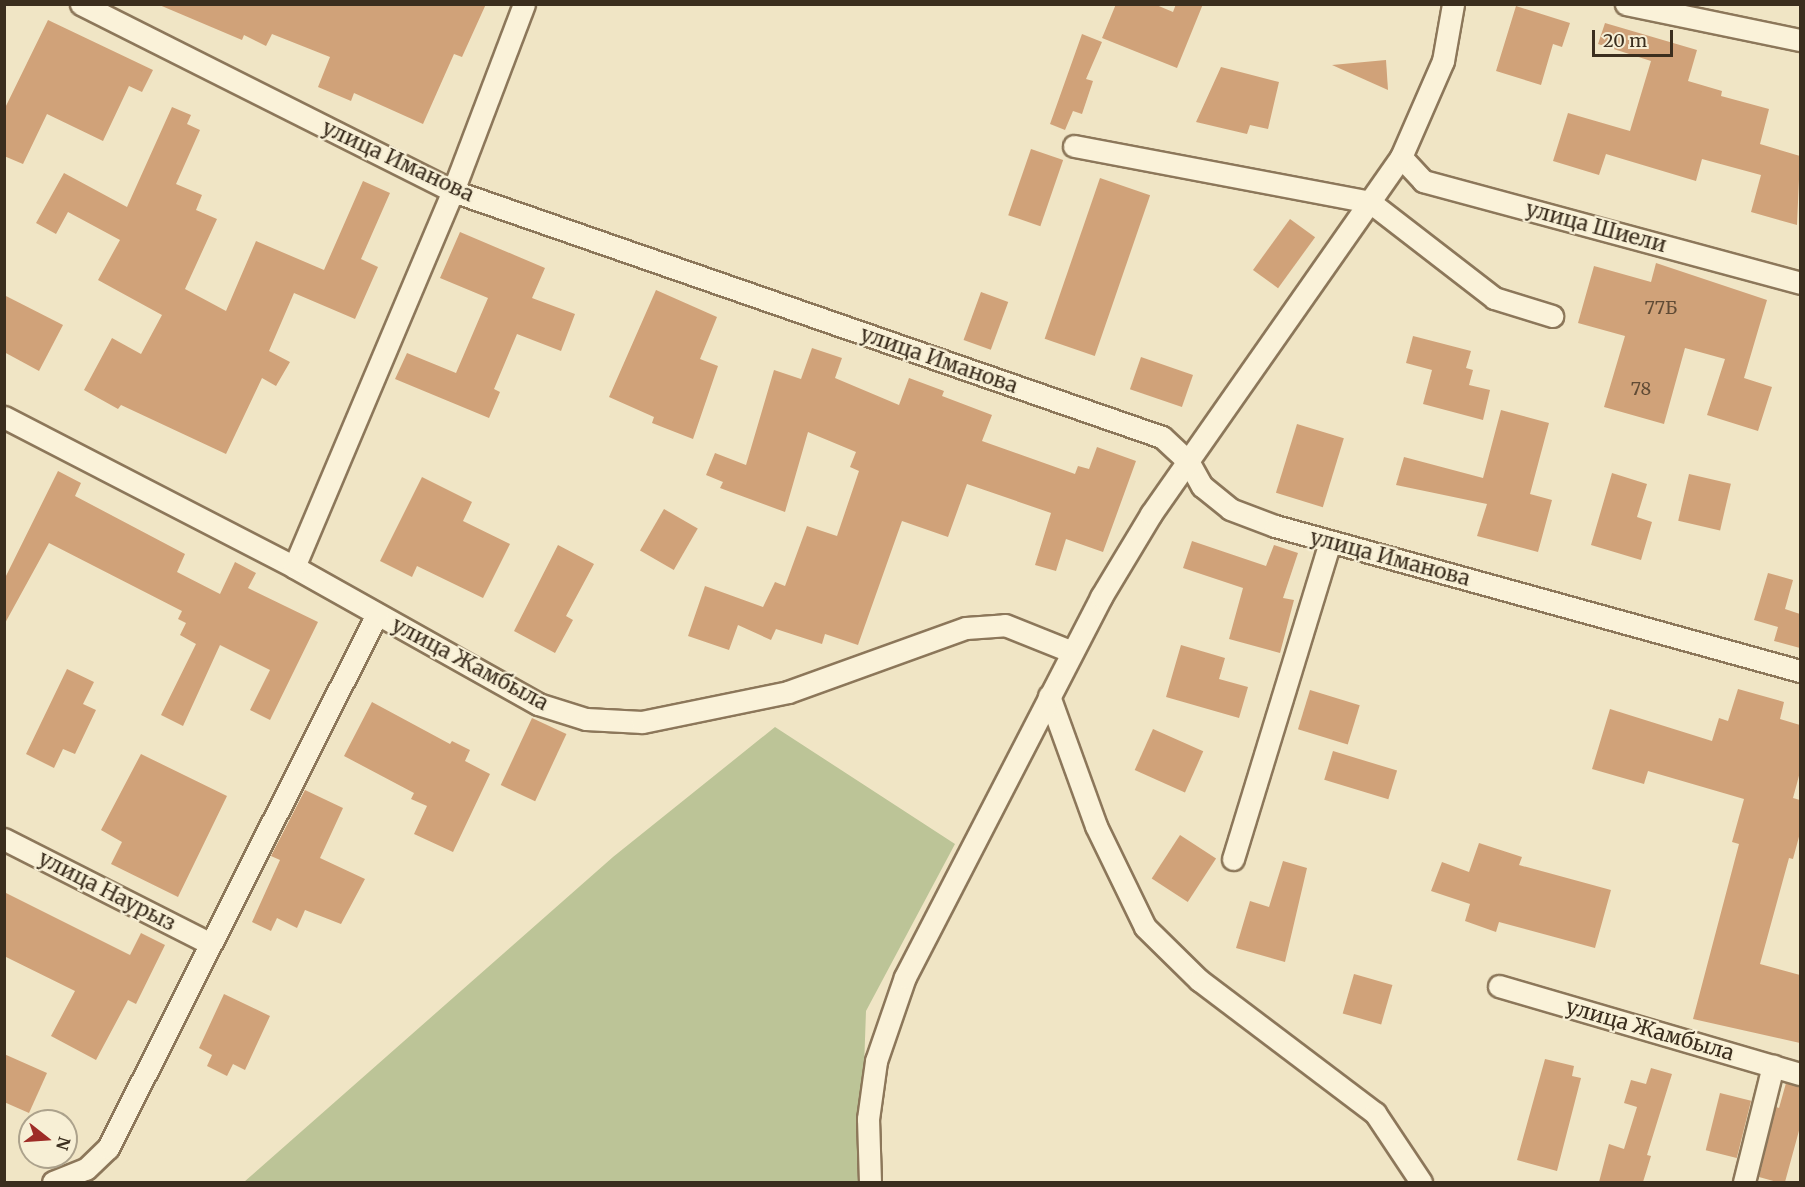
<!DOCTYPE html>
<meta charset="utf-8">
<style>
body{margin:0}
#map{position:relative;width:1805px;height:1187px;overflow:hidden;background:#f0e5c5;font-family:Merriweather,serif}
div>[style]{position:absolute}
.cemetery>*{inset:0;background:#bcc497}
.building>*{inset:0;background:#d0a279;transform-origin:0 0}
.roads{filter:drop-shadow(2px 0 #8c775a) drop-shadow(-2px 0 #8c775a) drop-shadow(0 2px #8c775a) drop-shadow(0 -2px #8c775a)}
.minor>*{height:21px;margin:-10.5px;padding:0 10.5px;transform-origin:10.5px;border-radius:10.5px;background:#faf2d9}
span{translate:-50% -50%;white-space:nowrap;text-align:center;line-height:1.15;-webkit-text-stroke:4.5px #f7efd5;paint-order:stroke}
.number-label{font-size:18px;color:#604b35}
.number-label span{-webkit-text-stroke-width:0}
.street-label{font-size:21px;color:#3b2e1e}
.frame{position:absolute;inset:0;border:6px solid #3b2e1e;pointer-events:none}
.north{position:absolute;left:18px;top:1109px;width:60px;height:60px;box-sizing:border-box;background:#f7efd5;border:2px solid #aca28c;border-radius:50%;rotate:107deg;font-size:16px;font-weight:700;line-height:24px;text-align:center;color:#3b2e1e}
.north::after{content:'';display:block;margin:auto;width:21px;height:27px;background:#9e2c27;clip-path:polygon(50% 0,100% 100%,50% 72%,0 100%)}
.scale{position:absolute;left:1592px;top:30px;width:81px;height:27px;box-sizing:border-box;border:3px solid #3b2e1e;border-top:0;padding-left:8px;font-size:18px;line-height:21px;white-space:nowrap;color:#3b2e1e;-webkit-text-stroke:4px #f7efd5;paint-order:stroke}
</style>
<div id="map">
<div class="cemetery">
<div style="clip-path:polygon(775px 727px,955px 844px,866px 1011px,860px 1182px,244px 1182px,613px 857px)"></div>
</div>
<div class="building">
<div style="clip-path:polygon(157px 4px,486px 4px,462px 57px,454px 54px,423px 124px,354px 93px,351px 101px,318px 87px,330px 57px,272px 34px,266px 46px,244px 35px,242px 40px)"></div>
<div style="clip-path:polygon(1116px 4px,1154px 4px,1173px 12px,1176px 4px,1203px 4px,1177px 68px,1102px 38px)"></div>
<div style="clip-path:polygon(1516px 6px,1570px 23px,1562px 47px,1553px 44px,1541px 85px,1496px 71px)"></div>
<div style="clip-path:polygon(48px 20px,153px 70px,142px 92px,129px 86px,103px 141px,47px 114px,23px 164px,4px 156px,4px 110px)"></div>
<div style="clip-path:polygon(1605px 23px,1697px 50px,1688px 81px,1722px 91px,1721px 96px,1769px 109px,1760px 144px,1800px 156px,1797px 225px,1751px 212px,1761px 175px,1702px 159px,1696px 181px,1606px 154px,1599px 175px,1553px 161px,1568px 113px,1630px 131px,1651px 61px,1598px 44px)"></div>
<div style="clip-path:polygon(1082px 34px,1102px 42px,1086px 79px,1093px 81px,1082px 114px,1073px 111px,1065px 130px,1050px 124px)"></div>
<div style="clip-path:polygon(1386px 60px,1388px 90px,1332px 65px)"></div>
<div style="clip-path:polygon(1221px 67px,1279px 82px,1268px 129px,1250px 125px,1247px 134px,1196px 122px)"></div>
<div style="clip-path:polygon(172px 107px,191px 115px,187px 124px,200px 130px,176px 184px,202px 195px,196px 210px,217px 219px,185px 289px,226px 311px,256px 241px,324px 270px,363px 181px,390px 193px,361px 259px,378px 267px,355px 319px,294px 293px,269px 351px,290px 362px,276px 386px,262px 378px,226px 454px,121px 405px,118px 409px,84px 390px,112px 338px,141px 354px,162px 315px,98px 280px,120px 240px,68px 212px,56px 234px,36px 223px,64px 173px,127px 207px)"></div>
<div style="left:1031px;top:149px;width:34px;height:70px;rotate:19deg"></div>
<div style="left:1100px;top:178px;width:53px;height:170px;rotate:19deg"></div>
<div style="left:1290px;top:219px;width:31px;height:63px;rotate:36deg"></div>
<div style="clip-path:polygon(460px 232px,545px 268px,532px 298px,575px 314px,561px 351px,517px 334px,494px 389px,500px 392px,489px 418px,395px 379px,407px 353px,456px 373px,488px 298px,440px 278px)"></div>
<div style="clip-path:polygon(1656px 263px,1767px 300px,1744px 378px,1772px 387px,1758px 431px,1707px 415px,1725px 359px,1685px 348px,1664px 424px,1604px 407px,1625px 336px,1578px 323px,1594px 266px,1651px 282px)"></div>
<div style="clip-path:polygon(656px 290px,717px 317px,700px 359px,718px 366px,693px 439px,652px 423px,654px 417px,609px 397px)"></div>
<div style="left:981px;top:292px;width:29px;height:51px;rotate:20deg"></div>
<div style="clip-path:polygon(4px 295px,63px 325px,39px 371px,4px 352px)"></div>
<div style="clip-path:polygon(1413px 336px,1471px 351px,1466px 368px,1473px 370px,1469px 385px,1490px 390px,1483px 420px,1423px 404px,1432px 370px,1406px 363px)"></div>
<div style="clip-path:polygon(812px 348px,842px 358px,835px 378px,899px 405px,909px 378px,944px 391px,942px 396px,992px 415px,982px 441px,1075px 474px,1078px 466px,1089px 469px,1097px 447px,1136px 461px,1103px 552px,1066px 539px,1056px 571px,1035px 565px,1051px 513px,967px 484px,948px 537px,902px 521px,858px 645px,825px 634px,822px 644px,776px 629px,771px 640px,738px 625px,729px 650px,688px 636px,705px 586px,763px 607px,775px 582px,785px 586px,807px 526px,837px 536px,859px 471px,850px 467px,856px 452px,808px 432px,785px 512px,720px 488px,723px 482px,706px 475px,715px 453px,746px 465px,774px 370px,801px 379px)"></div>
<div style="left:1141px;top:357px;width:55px;height:34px;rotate:19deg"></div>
<div style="clip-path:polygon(1501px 410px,1549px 423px,1530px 494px,1552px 500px,1538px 552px,1477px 536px,1487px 504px,1396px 485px,1404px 457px,1483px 478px)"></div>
<div style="left:1297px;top:424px;width:49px;height:72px;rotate:17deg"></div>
<div style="clip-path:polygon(58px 471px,81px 483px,75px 496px,185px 554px,177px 572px,220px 594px,235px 562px,256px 573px,248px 588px,318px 622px,270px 720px,250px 710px,270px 670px,220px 645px,183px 726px,161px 715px,196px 644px,180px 635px,186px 623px,178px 619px,182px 611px,49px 543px,4px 625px,4px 580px)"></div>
<div style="clip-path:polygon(1612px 473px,1647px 484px,1637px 517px,1652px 522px,1641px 560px,1591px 545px)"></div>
<div style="left:1689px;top:474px;width:43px;height:48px;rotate:13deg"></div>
<div style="clip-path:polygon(422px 477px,472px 502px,463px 521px,510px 544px,483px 598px,417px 566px,412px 577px,380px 561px)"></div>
<div style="left:664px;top:509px;width:39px;height:48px;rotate:30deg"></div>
<div style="clip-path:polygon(1192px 541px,1266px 566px,1274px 545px,1298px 553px,1283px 598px,1294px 600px,1280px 653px,1229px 639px,1243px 588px,1183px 568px)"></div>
<div style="clip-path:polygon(558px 545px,594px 564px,566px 616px,573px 620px,555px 653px,514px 631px)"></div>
<div style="clip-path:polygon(1768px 573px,1793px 580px,1785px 609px,1800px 614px,1800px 648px,1774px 641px,1778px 627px,1754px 620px)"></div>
<div style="clip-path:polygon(1181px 645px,1225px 658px,1219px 679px,1248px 687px,1239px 718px,1166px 697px)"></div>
<div style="clip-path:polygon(67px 669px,94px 682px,83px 704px,96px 710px,75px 754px,63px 749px,54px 768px,26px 754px)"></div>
<div style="clip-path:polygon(1738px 689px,1784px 702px,1780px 719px,1800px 725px,1800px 772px,1793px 798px,1800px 800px,1800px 833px,1793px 859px,1789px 858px,1760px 964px,1800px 975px,1800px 1043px,1693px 1019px,1739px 844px,1732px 842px,1744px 799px,1648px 771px,1644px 784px,1592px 769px,1610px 709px,1712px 741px,1719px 718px,1728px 721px)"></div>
<div style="left:1310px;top:690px;width:52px;height:41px;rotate:17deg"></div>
<div style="clip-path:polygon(372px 702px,450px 744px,452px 741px,470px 750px,465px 761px,490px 774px,453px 852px,414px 834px,427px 806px,411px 799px,414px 793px,344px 756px)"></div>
<div style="left:532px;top:718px;width:38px;height:74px;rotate:25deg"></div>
<div style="left:1153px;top:729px;width:55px;height:45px;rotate:24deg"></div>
<div style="left:1333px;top:751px;width:67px;height:30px;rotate:17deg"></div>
<div style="clip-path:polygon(141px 754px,227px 796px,178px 897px,111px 864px,122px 842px,101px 830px)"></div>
<div style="clip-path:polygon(305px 790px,343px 808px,320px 858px,365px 879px,341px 924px,305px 910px,297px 928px,277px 918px,271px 931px,252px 922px,280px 860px,271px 856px)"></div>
<div style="left:1180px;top:835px;width:43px;height:52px;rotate:33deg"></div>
<div style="clip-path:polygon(1479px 843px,1522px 857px,1519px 865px,1611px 890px,1595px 948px,1499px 922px,1496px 932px,1465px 921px,1470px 904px,1431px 891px,1442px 862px,1469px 872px)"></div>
<div style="clip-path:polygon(1283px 861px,1307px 868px,1285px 962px,1236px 948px,1250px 901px,1269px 907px)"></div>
<div style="clip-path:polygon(4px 892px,130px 955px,141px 933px,165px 945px,136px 1004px,128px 1000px,96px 1060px,51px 1036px,75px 991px,4px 956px)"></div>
<div style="left:1354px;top:974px;width:40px;height:41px;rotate:16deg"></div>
<div style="clip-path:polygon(224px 994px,270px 1016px,245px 1070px,233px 1064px,227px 1076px,207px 1066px,212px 1055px,199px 1048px)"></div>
<div style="clip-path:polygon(4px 1054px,47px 1073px,29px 1113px,4px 1102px)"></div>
<div style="clip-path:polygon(1545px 1059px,1574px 1066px,1572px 1076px,1581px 1078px,1557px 1171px,1517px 1160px)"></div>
<div style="clip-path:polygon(1651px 1068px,1672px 1074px,1647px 1155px,1651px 1156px,1643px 1182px,1599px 1182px,1609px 1144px,1624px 1149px,1637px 1107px,1624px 1103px,1631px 1080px,1646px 1084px)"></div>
<div style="clip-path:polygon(1786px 1083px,1800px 1086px,1800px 1127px,1785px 1182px,1777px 1182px,1759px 1177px,1776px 1107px,1779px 1108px)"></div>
<div style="left:1720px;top:1093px;width:32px;height:59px;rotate:14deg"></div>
</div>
<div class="roads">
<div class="minor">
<div style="left:81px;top:4px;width:416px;rotate:26.7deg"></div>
<div style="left:453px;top:191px;width:750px;rotate:19.14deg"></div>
<div style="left:1162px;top:437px;width:35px;rotate:43deg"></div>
<div style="left:1188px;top:461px;width:29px;rotate:61deg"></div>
<div style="left:1202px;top:486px;width:36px;rotate:39deg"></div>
<div style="left:1230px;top:509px;width:48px;rotate:20.7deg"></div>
<div style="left:1275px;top:526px;width:545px;rotate:15.44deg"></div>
<div style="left:1626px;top:4px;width:178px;rotate:11.7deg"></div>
<div style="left:1074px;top:146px;width:301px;rotate:10.7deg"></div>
<div style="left:1370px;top:202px;width:157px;rotate:37.7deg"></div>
<div style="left:1494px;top:298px;width:61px;rotate:17.2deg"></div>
<div style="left:1401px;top:157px;width:33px;rotate:47deg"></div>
<div style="left:1423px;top:181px;width:391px;rotate:15.1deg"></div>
<div style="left:4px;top:417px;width:326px;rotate:27.3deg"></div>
<div style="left:294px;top:567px;width:280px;rotate:29.3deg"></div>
<div style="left:538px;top:704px;width:50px;rotate:17.4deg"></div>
<div style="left:586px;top:719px;width:56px;rotate:3.1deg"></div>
<div style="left:642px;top:722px;width:149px;rotate:-11.6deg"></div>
<div style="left:788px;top:692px;width:189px;rotate:-19.8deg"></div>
<div style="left:966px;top:628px;width:39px;rotate:-4deg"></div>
<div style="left:1005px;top:625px;width:72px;rotate:21.9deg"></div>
<div style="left:294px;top:567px;width:408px;rotate:-67.1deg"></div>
<div style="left:453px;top:191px;width:200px;rotate:-69.2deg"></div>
<div style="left:1049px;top:696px;width:138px;rotate:70.1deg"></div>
<div style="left:1096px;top:826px;width:112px;rotate:64.1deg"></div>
<div style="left:1145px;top:927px;width:76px;rotate:44.5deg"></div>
<div style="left:1199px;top:980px;width:221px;rotate:37.1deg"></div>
<div style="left:1375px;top:1113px;width:83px;rotate:56.3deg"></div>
<div style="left:4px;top:839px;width:230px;rotate:26.9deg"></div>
<div style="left:1233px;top:859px;width:332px;rotate:-73deg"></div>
<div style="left:1499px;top:986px;width:314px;rotate:16.3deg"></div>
<div style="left:53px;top:1182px;width:35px;rotate:-22deg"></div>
<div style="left:86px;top:1169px;width:30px;rotate:-44deg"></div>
<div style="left:108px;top:1148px;width:598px;rotate:-63.26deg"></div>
<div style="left:870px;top:1182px;width:63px;rotate:-91.8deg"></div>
<div style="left:868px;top:1119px;width:59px;rotate:-82.1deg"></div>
<div style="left:876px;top:1061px;width:89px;rotate:-71deg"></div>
<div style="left:905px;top:977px;width:428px;rotate:-62.7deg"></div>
<div style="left:1101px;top:597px;width:97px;rotate:-58.9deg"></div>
<div style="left:1151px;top:514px;width:436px;rotate:-55deg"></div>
<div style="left:1401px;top:157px;width:105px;rotate:-66.4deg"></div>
<div style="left:1443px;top:61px;width:58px;rotate:-80deg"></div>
<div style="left:1744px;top:1182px;width:120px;rotate:-76deg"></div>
</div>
</div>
<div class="number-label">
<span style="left:1661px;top:308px">77Б</span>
<span style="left:1641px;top:389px">78</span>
</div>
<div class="street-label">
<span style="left:398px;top:161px;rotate:25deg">улица Иманова</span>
<span style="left:1596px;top:227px;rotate:15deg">улица Шиели</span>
<span style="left:939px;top:360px;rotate:19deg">улица Иманова</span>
<span style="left:1390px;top:558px;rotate:15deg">улица Иманова</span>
<span style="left:470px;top:664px;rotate:28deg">улица Жамбыла</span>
<span style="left:107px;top:891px;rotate:27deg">улица Наурыз</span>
<span style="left:1650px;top:1030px;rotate:16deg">улица Жамбыла</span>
</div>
<div class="frame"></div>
<div class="north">N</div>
<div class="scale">20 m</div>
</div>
